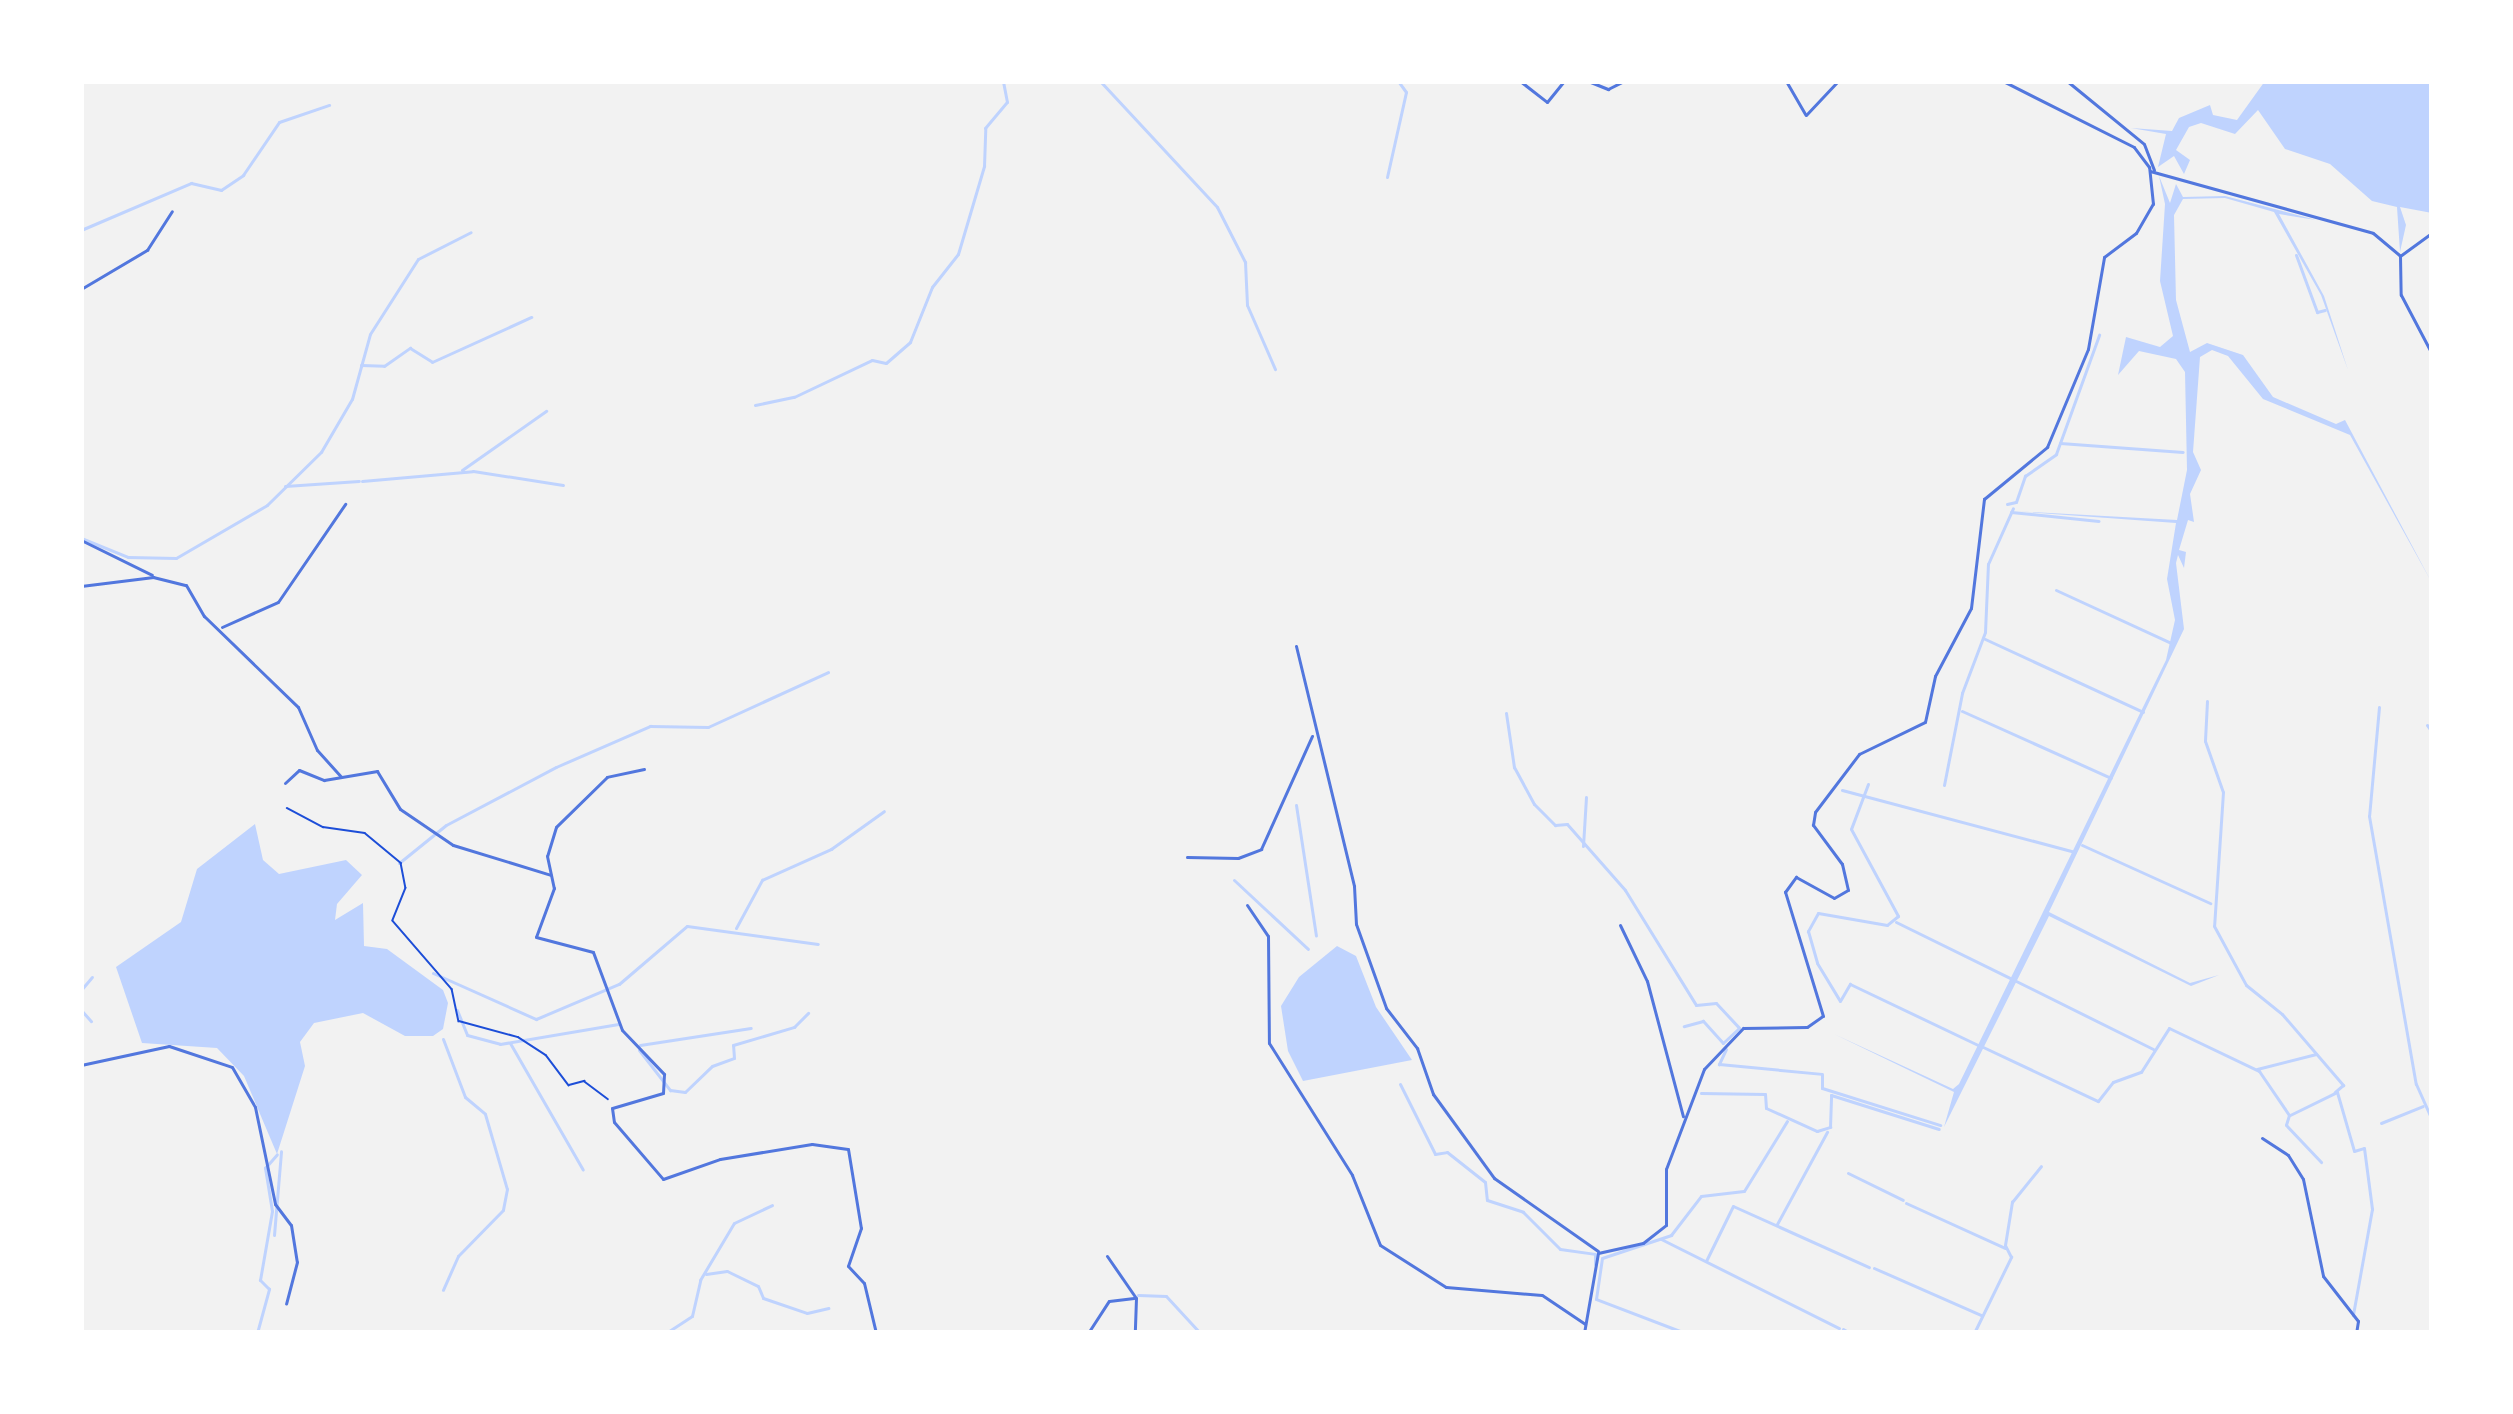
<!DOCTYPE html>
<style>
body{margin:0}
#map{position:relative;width:2513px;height:1414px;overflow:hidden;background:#f2f2f2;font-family:Ubuntu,sans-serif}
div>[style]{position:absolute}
.water>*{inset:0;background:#bfd3fe}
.stream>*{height:3px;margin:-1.5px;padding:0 1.5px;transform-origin:1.5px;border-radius:1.5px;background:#bfd3fe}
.path>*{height:1.5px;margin:-0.75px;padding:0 0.75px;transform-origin:0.75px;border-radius:0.75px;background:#1d4ed8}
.minor>*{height:3px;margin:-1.5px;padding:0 1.5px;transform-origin:1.5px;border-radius:1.5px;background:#5277de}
.tertiary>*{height:3px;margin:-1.5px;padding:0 1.5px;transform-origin:1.5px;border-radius:1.5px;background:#5277de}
span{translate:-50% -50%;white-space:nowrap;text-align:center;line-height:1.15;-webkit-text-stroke:10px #fff;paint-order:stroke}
.frame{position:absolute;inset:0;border:84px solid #fff;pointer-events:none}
</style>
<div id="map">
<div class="water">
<div style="clip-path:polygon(2265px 81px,2432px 81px,2432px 213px,2400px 207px,2406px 225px,2400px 252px,2397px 207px,2372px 201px,2330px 164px,2285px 149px,2258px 110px,2235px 134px,2201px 123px,2189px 127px,2176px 150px,2190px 160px,2184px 174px,2174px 156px,2158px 167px,2166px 134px,2131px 128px,2172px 131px,2179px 118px,2210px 105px,2213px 115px,2237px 120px)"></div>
<div style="clip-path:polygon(2159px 176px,2170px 203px,2176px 184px,2183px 197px,2225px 196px,2316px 220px,2279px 214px,2324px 296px,2348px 370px,2321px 295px,2274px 212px,2225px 198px,2183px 199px,2174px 215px,2176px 300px,2190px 352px,2207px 343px,2243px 355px,2273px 397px,2336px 424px,2345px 420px,2432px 583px,2350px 435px,2263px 399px,2228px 356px,2212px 350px,2200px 357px,2193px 452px,2201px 470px,2190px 494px,2194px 522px,2188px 520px,2179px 550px,2186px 552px,2184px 568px,2178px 555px,2176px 563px,2184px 629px,2049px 912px,2190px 983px,2219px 975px,2191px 986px,2049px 916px,1944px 1127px,1954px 1092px,1834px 1034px,1953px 1089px,1959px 1084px,2166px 660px,2175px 620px,2167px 579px,2176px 523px,2012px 511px,2177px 520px,2187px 470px,2185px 372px,2176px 359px,2139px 351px,2118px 375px,2126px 337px,2160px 347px,2173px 336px,2160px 281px,2165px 204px)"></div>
<div style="clip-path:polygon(255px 824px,263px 860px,279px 874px,346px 860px,362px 875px,337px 904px,335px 920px,363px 903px,364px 946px,387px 949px,443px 990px,448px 1003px,443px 1029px,433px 1036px,405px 1036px,363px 1013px,314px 1023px,300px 1042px,305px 1066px,277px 1154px,244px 1076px,217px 1048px,142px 1043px,116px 967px,181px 922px,197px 869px)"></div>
<div style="clip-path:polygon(1337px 946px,1356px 956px,1376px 1007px,1412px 1060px,1303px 1081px,1288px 1051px,1281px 1006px,1299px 977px)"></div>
</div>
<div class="stream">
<div style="left:1100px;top:81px;width:172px;rotate:47.1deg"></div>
<div style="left:1217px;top:207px;width:62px;rotate:63deg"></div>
<div style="left:1245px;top:262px;width:43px;rotate:87.3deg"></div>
<div style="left:1247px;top:305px;width:70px;rotate:66.4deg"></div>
<div style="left:1387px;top:177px;width:87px;rotate:-77.4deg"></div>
<div style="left:1406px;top:92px;width:14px;rotate:-126deg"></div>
<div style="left:81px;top:230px;width:120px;rotate:-23.1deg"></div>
<div style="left:191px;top:183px;width:31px;rotate:13deg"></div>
<div style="left:221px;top:190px;width:27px;rotate:-34deg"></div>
<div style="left:243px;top:175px;width:64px;rotate:-55.8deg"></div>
<div style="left:279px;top:122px;width:53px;rotate:-18.8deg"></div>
<div style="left:2296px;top:255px;width:61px;rotate:69.8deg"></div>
<div style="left:2317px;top:312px;width:8px;rotate:-14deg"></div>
<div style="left:361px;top:365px;width:23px;rotate:2deg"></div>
<div style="left:384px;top:366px;width:32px;rotate:-35deg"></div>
<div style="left:410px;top:348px;width:26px;rotate:32deg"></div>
<div style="left:432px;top:362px;width:109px;rotate:-24.4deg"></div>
<div style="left:755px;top:405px;width:40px;rotate:-12deg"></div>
<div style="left:794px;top:397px;width:86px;rotate:-25.4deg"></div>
<div style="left:872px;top:360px;width:14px;rotate:12deg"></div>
<div style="left:886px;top:363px;width:32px;rotate:-41deg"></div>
<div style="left:910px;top:342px;width:59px;rotate:-68.2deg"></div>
<div style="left:932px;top:287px;width:42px;rotate:-51.8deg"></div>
<div style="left:958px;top:254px;width:92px;rotate:-73.5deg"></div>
<div style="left:984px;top:166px;width:38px;rotate:-88deg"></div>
<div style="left:985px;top:128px;width:34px;rotate:-50deg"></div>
<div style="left:1007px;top:102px;width:21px;rotate:-101deg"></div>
<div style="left:2060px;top:443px;width:123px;rotate:4.2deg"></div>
<div style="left:462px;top:470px;width:103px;rotate:-35.1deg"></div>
<div style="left:362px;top:481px;width:111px;rotate:-5.1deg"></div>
<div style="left:473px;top:471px;width:91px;rotate:8.8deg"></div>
<div style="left:285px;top:486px;width:74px;rotate:-3.9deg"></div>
<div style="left:2007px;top:504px;width:9px;rotate:-13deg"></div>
<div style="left:2016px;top:502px;width:28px;rotate:-71deg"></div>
<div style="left:2025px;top:476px;width:38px;rotate:-35deg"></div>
<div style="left:2056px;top:454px;width:127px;rotate:-70.1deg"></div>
<div style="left:2011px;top:512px;width:88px;rotate:5.8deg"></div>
<div style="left:81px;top:538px;width:51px;rotate:22deg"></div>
<div style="left:128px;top:557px;width:48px;rotate:1.2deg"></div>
<div style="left:176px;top:558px;width:105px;rotate:-30.2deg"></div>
<div style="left:267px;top:505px;width:76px;rotate:-44.5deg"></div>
<div style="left:321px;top:452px;width:61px;rotate:-59.7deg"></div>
<div style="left:352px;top:399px;width:67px;rotate:-74.5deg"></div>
<div style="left:370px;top:334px;width:89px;rotate:-57.4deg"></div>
<div style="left:418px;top:259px;width:59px;rotate:-27deg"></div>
<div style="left:2056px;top:590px;width:127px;rotate:24.7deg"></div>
<div style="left:1985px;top:639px;width:174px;rotate:24.8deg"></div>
<div style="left:2207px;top:701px;width:40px;rotate:92.9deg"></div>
<div style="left:2205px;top:741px;width:54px;rotate:70.6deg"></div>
<div style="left:2223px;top:792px;width:134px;rotate:93.8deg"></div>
<div style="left:2214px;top:926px;width:67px;rotate:61.5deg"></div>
<div style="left:2246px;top:985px;width:46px;rotate:38.9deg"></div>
<div style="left:2282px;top:1014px;width:94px;rotate:49.3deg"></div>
<div style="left:2343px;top:1085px;width:11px;rotate:139deg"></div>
<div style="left:2379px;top:707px;width:109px;rotate:95.2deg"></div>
<div style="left:2369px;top:816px;width:272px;rotate:80.1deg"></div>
<div style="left:2416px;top:1084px;width:39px;rotate:66deg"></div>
<div style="left:1962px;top:711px;width:163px;rotate:24.2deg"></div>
<div style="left:1506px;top:713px;width:55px;rotate:81.6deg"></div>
<div style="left:1514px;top:767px;width:42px;rotate:61.6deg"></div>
<div style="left:1534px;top:804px;width:30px;rotate:45deg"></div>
<div style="left:1555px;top:825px;width:12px;rotate:-5deg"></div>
<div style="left:1567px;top:824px;width:88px;rotate:48.7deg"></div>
<div style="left:1625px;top:890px;width:135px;rotate:58.3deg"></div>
<div style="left:1696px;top:1005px;width:20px;rotate:-6deg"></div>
<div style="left:1716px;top:1003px;width:34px;rotate:47deg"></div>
<div style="left:1739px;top:1028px;width:22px;rotate:137deg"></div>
<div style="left:1723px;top:1043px;width:30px;rotate:-132deg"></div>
<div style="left:1703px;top:1021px;width:20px;rotate:165deg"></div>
<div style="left:2427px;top:725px;width:9px;rotate:54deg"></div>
<div style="left:1868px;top:784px;width:48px;rotate:110.7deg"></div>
<div style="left:1851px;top:829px;width:99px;rotate:61.6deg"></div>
<div style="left:1898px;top:916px;width:14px;rotate:141deg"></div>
<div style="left:1887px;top:925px;width:70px;rotate:-170.1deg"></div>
<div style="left:1818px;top:913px;width:21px;rotate:119deg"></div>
<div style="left:1808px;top:931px;width:33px;rotate:74deg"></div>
<div style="left:1817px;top:963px;width:44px;rotate:58.8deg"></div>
<div style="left:1840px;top:1001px;width:20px;rotate:-60deg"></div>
<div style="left:1850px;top:984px;width:144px;rotate:25.5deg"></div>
<div style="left:1944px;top:785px;width:94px;rotate:-78.9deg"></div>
<div style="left:1962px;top:693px;width:65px;rotate:-69.3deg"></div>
<div style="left:1985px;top:632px;width:68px;rotate:-87.5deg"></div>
<div style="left:1988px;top:564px;width:61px;rotate:-65.9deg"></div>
<div style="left:1842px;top:790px;width:241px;rotate:14.9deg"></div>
<div style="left:1296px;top:805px;width:132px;rotate:81.3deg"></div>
<div style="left:2082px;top:845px;width:141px;rotate:24.4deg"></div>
<div style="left:1583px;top:846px;width:49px;rotate:-86.5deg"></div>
<div style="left:399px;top:863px;width:60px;rotate:-39deg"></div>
<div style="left:446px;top:825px;width:124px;rotate:-27.8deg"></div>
<div style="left:556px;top:767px;width:103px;rotate:-23.6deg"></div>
<div style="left:650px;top:726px;width:58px;rotate:1deg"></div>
<div style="left:708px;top:727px;width:132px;rotate:-24.6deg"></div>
<div style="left:1234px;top:880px;width:101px;rotate:43deg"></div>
<div style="left:1896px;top:922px;width:129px;rotate:26.2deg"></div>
<div style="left:736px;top:928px;width:55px;rotate:-61.6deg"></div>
<div style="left:762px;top:880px;width:76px;rotate:-24.2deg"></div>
<div style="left:831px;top:849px;width:65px;rotate:-35.6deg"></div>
<div style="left:433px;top:973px;width:113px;rotate:24.1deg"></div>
<div style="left:536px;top:1019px;width:90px;rotate:-22.9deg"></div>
<div style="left:619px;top:984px;width:89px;rotate:-40.5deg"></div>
<div style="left:687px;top:926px;width:132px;rotate:7.8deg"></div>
<div style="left:2016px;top:981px;width:153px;rotate:26.4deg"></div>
<div style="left:81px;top:990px;width:17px;rotate:-50deg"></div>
<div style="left:81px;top:1010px;width:15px;rotate:48deg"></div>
<div style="left:457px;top:1010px;width:27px;rotate:68deg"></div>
<div style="left:467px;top:1035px;width:34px;rotate:15deg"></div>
<div style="left:500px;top:1044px;width:120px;rotate:-9.6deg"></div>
<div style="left:443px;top:1039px;width:62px;rotate:69.2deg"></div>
<div style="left:465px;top:1097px;width:26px;rotate:40deg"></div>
<div style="left:485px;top:1114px;width:78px;rotate:73.7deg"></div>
<div style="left:507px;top:1189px;width:21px;rotate:101deg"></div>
<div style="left:503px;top:1210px;width:64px;rotate:134.4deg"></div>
<div style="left:458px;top:1256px;width:37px;rotate:114deg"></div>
<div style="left:510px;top:1043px;width:146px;rotate:60.1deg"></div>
<div style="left:640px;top:1045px;width:112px;rotate:-8.7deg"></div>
<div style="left:1983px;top:1047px;width:127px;rotate:25.2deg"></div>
<div style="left:2098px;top:1101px;width:24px;rotate:-52deg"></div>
<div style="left:2113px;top:1082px;width:30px;rotate:-20deg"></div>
<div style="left:2141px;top:1072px;width:52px;rotate:-57.5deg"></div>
<div style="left:2169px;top:1028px;width:100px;rotate:25.5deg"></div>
<div style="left:2259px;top:1071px;width:53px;rotate:55.7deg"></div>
<div style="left:2289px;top:1115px;width:10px;rotate:107deg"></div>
<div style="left:2286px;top:1125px;width:51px;rotate:46.6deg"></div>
<div style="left:1726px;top:1049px;width:17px;rotate:115deg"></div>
<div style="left:1719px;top:1064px;width:103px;rotate:5.5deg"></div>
<div style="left:1822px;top:1074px;width:14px;rotate:90deg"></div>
<div style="left:1822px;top:1088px;width:124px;rotate:17.4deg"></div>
<div style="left:639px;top:1050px;width:51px;rotate:52.2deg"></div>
<div style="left:670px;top:1090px;width:15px;rotate:8deg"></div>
<div style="left:685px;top:1092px;width:37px;rotate:-44deg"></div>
<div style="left:712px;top:1066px;width:23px;rotate:-20deg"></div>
<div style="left:734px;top:1058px;width:13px;rotate:-94deg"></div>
<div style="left:733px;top:1045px;width:64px;rotate:-16.4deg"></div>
<div style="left:794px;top:1027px;width:20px;rotate:-45deg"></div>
<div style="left:2257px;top:1069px;width:61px;rotate:-14.3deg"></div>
<div style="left:1400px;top:1084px;width:78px;rotate:63.4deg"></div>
<div style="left:1435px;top:1154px;width:12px;rotate:-9deg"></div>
<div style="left:1447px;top:1152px;width:48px;rotate:38.3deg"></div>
<div style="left:1485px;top:1182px;width:18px;rotate:84deg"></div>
<div style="left:1487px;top:1200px;width:38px;rotate:18deg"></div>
<div style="left:1523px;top:1212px;width:52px;rotate:45deg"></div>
<div style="left:1560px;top:1249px;width:35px;rotate:8deg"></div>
<div style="left:1595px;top:1254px;width:10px;rotate:90deg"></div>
<div style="left:1701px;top:1093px;width:64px;rotate:0.9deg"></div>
<div style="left:1765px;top:1094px;width:14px;rotate:86deg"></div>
<div style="left:1766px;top:1108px;width:56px;rotate:24.3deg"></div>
<div style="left:1817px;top:1131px;width:14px;rotate:-17deg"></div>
<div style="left:1830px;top:1127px;width:32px;rotate:-88deg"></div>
<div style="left:1831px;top:1095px;width:113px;rotate:17.5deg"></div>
<div style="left:2290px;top:1115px;width:52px;rotate:-26.1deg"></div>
<div style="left:2337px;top:1092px;width:61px;rotate:73.9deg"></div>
<div style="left:2354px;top:1151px;width:10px;rotate:-17deg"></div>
<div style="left:2364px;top:1148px;width:62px;rotate:82.5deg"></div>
<div style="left:2372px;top:1209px;width:108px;rotate:100.2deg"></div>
<div style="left:2381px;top:1123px;width:45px;rotate:-22deg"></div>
<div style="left:1848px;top:1173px;width:61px;rotate:26.1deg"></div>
<div style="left:1906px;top:1203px;width:109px;rotate:24.4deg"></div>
<div style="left:1777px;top:1224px;width:105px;rotate:-61.5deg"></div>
<div style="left:274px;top:1235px;width:84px;rotate:-85.2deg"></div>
<div style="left:1661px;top:1239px;width:199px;rotate:26.6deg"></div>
<div style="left:1706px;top:1261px;width:61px;rotate:-63.9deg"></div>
<div style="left:1733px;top:1206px;width:149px;rotate:24.2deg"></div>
<div style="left:1874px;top:1268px;width:117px;rotate:23.7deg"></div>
<div style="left:706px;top:1274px;width:21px;rotate:-8deg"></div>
<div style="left:727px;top:1271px;width:34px;rotate:26deg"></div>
<div style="left:758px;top:1286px;width:13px;rotate:67deg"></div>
<div style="left:763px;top:1298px;width:46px;rotate:18.8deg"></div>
<div style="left:807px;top:1313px;width:22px;rotate:-13deg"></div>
<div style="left:1138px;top:1295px;width:28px;rotate:2deg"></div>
<div style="left:1166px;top:1296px;width:50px;rotate:47.4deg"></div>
<div style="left:1843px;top:1329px;width:8px;rotate:30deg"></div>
<div style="left:257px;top:1333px;width:46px;rotate:-74.7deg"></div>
<div style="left:269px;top:1289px;width:13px;rotate:-135deg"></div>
<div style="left:260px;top:1280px;width:70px;rotate:-80.1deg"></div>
<div style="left:272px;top:1211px;width:44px;rotate:-99.2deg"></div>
<div style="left:265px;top:1168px;width:18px;rotate:-49deg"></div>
<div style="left:666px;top:1333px;width:31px;rotate:-33deg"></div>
<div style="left:692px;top:1316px;width:37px;rotate:-77deg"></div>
<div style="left:700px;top:1280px;width:66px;rotate:-59.2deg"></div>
<div style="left:734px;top:1223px;width:42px;rotate:-25.3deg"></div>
<div style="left:1685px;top:1333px;width:95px;rotate:-159.1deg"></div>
<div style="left:1596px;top:1299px;width:41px;rotate:-81.7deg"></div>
<div style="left:1602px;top:1258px;width:73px;rotate:-18.4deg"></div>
<div style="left:1671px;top:1235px;width:49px;rotate:-52.4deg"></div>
<div style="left:1701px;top:1196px;width:43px;rotate:-6.6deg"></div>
<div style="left:1744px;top:1191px;width:82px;rotate:-58.4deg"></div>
<div style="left:1974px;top:1333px;width:85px;rotate:-64deg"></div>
<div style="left:2011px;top:1257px;width:13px;rotate:-117deg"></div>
<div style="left:2005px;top:1245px;width:44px;rotate:-80.8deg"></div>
<div style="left:2012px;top:1202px;width:46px;rotate:-51.1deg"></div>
<div style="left:2353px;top:1333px;width:1px;rotate:-90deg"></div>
</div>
<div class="path">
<div style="left:287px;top:808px;width:41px;rotate:27.8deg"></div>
<div style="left:323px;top:827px;width:42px;rotate:8.1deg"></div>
<div style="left:365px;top:833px;width:47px;rotate:39.8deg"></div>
<div style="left:401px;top:863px;width:25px;rotate:79deg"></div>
<div style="left:406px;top:888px;width:35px;rotate:112deg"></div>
<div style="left:393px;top:921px;width:90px;rotate:49.1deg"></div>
<div style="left:452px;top:989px;width:33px;rotate:78deg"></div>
<div style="left:459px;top:1021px;width:61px;rotate:15.2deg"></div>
<div style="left:518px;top:1037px;width:33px;rotate:33deg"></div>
<div style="left:546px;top:1055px;width:38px;rotate:53deg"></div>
<div style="left:569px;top:1085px;width:16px;rotate:-15deg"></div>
<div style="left:584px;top:1081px;width:30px;rotate:37deg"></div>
</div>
<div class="minor">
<div style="left:2067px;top:81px;width:99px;rotate:39.3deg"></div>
<div style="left:2144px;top:144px;width:28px;rotate:69deg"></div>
<div style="left:2150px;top:171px;width:231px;rotate:15.5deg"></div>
<div style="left:2373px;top:233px;width:35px;rotate:40deg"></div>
<div style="left:2400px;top:256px;width:39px;rotate:-36deg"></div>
<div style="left:2400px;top:256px;width:39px;rotate:89deg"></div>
<div style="left:2401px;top:295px;width:67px;rotate:62.3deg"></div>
<div style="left:81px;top:289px;width:77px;rotate:-30.6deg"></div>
<div style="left:147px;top:250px;width:46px;rotate:-57.3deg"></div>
<div style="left:81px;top:540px;width:79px;rotate:26.2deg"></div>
<div style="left:81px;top:586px;width:73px;rotate:-7.1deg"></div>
<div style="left:153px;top:577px;width:34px;rotate:14deg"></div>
<div style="left:186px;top:585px;width:36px;rotate:60deg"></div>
<div style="left:204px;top:616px;width:131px;rotate:44.1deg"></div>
<div style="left:298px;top:707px;width:47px;rotate:66.2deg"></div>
<div style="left:317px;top:750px;width:36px;rotate:48deg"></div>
<div style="left:222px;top:627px;width:61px;rotate:-24.1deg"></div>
<div style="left:278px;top:602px;width:119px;rotate:-55.6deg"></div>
<div style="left:1296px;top:646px;width:247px;rotate:76.4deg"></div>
<div style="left:1354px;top:886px;width:38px;rotate:87deg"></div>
<div style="left:1356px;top:924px;width:89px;rotate:70.3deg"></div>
<div style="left:1386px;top:1008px;width:51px;rotate:52.2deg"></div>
<div style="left:1417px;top:1048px;width:49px;rotate:70.8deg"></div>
<div style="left:1433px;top:1094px;width:104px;rotate:54deg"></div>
<div style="left:1494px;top:1178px;width:127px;rotate:35.1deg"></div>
<div style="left:644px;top:769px;width:38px;rotate:168deg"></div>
<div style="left:607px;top:777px;width:71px;rotate:135.6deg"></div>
<div style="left:556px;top:827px;width:30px;rotate:107deg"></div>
<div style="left:547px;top:856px;width:33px;rotate:78deg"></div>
<div style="left:554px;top:888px;width:52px;rotate:110.2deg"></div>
<div style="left:536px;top:937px;width:59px;rotate:14.7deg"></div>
<div style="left:593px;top:952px;width:83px;rotate:69.6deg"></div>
<div style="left:622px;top:1030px;width:61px;rotate:46.3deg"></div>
<div style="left:664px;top:1074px;width:19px;rotate:93deg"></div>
<div style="left:663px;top:1093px;width:53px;rotate:163.6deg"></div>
<div style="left:612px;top:1108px;width:14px;rotate:82deg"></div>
<div style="left:614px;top:1122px;width:75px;rotate:49.3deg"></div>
<div style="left:663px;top:1179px;width:60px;rotate:-19.3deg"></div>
<div style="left:720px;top:1159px;width:93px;rotate:-9.3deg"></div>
<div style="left:812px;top:1144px;width:36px;rotate:8deg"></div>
<div style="left:848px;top:1149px;width:80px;rotate:80.7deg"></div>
<div style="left:861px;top:1228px;width:40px;rotate:108.9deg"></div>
<div style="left:848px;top:1266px;width:23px;rotate:47deg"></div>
<div style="left:864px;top:1283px;width:51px;rotate:76.5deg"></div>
<div style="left:285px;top:783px;width:19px;rotate:-43deg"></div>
<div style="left:299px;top:770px;width:27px;rotate:22deg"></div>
<div style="left:324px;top:780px;width:54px;rotate:-9.6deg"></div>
<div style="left:377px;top:771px;width:44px;rotate:58.8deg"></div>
<div style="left:400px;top:809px;width:64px;rotate:34.2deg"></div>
<div style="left:453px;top:845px;width:102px;rotate:17deg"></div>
<div style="left:1187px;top:857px;width:51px;rotate:1.1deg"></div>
<div style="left:1238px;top:858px;width:25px;rotate:-21deg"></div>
<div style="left:1261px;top:849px;width:124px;rotate:-65.7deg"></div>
<div style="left:1247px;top:905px;width:37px;rotate:56deg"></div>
<div style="left:1268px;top:936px;width:107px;rotate:89.5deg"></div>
<div style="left:1269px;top:1043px;width:156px;rotate:57.8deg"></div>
<div style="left:1352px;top:1175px;width:75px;rotate:68.2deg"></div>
<div style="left:1380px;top:1245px;width:78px;rotate:32.5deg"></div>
<div style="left:1446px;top:1287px;width:96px;rotate:4.8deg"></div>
<div style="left:1542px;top:1295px;width:52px;rotate:34deg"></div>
<div style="left:1620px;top:925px;width:62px;rotate:64.3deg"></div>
<div style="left:1647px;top:981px;width:140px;rotate:75.1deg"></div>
<div style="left:81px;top:1065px;width:90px;rotate:-12.2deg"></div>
<div style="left:169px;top:1046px;width:66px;rotate:18.4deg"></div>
<div style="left:232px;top:1067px;width:46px;rotate:60.1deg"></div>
<div style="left:255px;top:1107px;width:99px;rotate:78.3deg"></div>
<div style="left:275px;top:1204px;width:26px;rotate:53deg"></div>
<div style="left:291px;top:1225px;width:37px;rotate:81deg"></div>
<div style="left:297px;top:1262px;width:43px;rotate:104.7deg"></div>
<div style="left:2262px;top:1138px;width:31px;rotate:33deg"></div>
<div style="left:2288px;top:1155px;width:28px;rotate:58deg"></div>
<div style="left:2303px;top:1179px;width:99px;rotate:78.3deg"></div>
<div style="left:2323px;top:1276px;width:57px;rotate:52.1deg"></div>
<div style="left:2358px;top:1321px;width:12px;rotate:99deg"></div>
<div style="left:1107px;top:1256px;width:51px;rotate:55.4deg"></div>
<div style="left:1136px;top:1298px;width:35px;rotate:92deg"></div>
<div style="left:1088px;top:1333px;width:38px;rotate:-57deg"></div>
<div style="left:1109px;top:1301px;width:25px;rotate:-7deg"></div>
</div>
<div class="tertiary">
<div style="left:1520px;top:81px;width:34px;rotate:38deg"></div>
<div style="left:1547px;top:102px;width:27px;rotate:-51deg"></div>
<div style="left:1588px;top:81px;width:22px;rotate:22deg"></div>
<div style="left:1608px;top:89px;width:18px;rotate:-27deg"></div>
<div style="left:1786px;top:81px;width:39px;rotate:60deg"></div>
<div style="left:1806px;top:115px;width:47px;rotate:-46.7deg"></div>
<div style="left:1584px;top:1333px;width:81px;rotate:-80.1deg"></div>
<div style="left:1598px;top:1253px;width:46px;rotate:-12.5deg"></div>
<div style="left:1643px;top:1243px;width:29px;rotate:-38deg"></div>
<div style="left:1666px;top:1225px;width:56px;rotate:-90deg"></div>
<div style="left:1666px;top:1169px;width:107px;rotate:-69.2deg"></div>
<div style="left:1704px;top:1069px;width:57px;rotate:-46.4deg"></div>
<div style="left:1743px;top:1028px;width:64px;rotate:-0.9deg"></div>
<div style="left:1807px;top:1027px;width:19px;rotate:-35deg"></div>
<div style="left:1823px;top:1016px;width:130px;rotate:-107deg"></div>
<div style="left:1785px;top:892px;width:19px;rotate:-54deg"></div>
<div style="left:1796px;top:877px;width:43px;rotate:28.9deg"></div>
<div style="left:1834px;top:898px;width:16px;rotate:-30deg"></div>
<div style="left:1848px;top:890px;width:27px;rotate:-103deg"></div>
<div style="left:1842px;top:864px;width:49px;rotate:-126.6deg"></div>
<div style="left:1813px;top:825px;width:13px;rotate:-81deg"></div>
<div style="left:1815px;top:812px;width:73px;rotate:-52.8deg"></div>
<div style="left:1859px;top:754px;width:73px;rotate:-25.9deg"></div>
<div style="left:1925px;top:722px;width:47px;rotate:-77.7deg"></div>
<div style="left:1935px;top:676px;width:77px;rotate:-62.1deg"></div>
<div style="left:1971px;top:608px;width:110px;rotate:-83.2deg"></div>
<div style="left:1984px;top:499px;width:82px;rotate:-39.5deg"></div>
<div style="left:2047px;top:447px;width:106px;rotate:-67.3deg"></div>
<div style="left:2088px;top:349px;width:93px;rotate:-80.1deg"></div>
<div style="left:2104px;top:257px;width:40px;rotate:-37deg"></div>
<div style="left:2136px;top:233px;width:34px;rotate:-60deg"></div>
<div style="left:2153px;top:204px;width:37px;rotate:-96deg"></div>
<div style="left:2149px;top:167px;width:25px;rotate:-127deg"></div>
<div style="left:2134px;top:147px;width:147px;rotate:-153.3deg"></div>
</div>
<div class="frame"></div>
</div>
